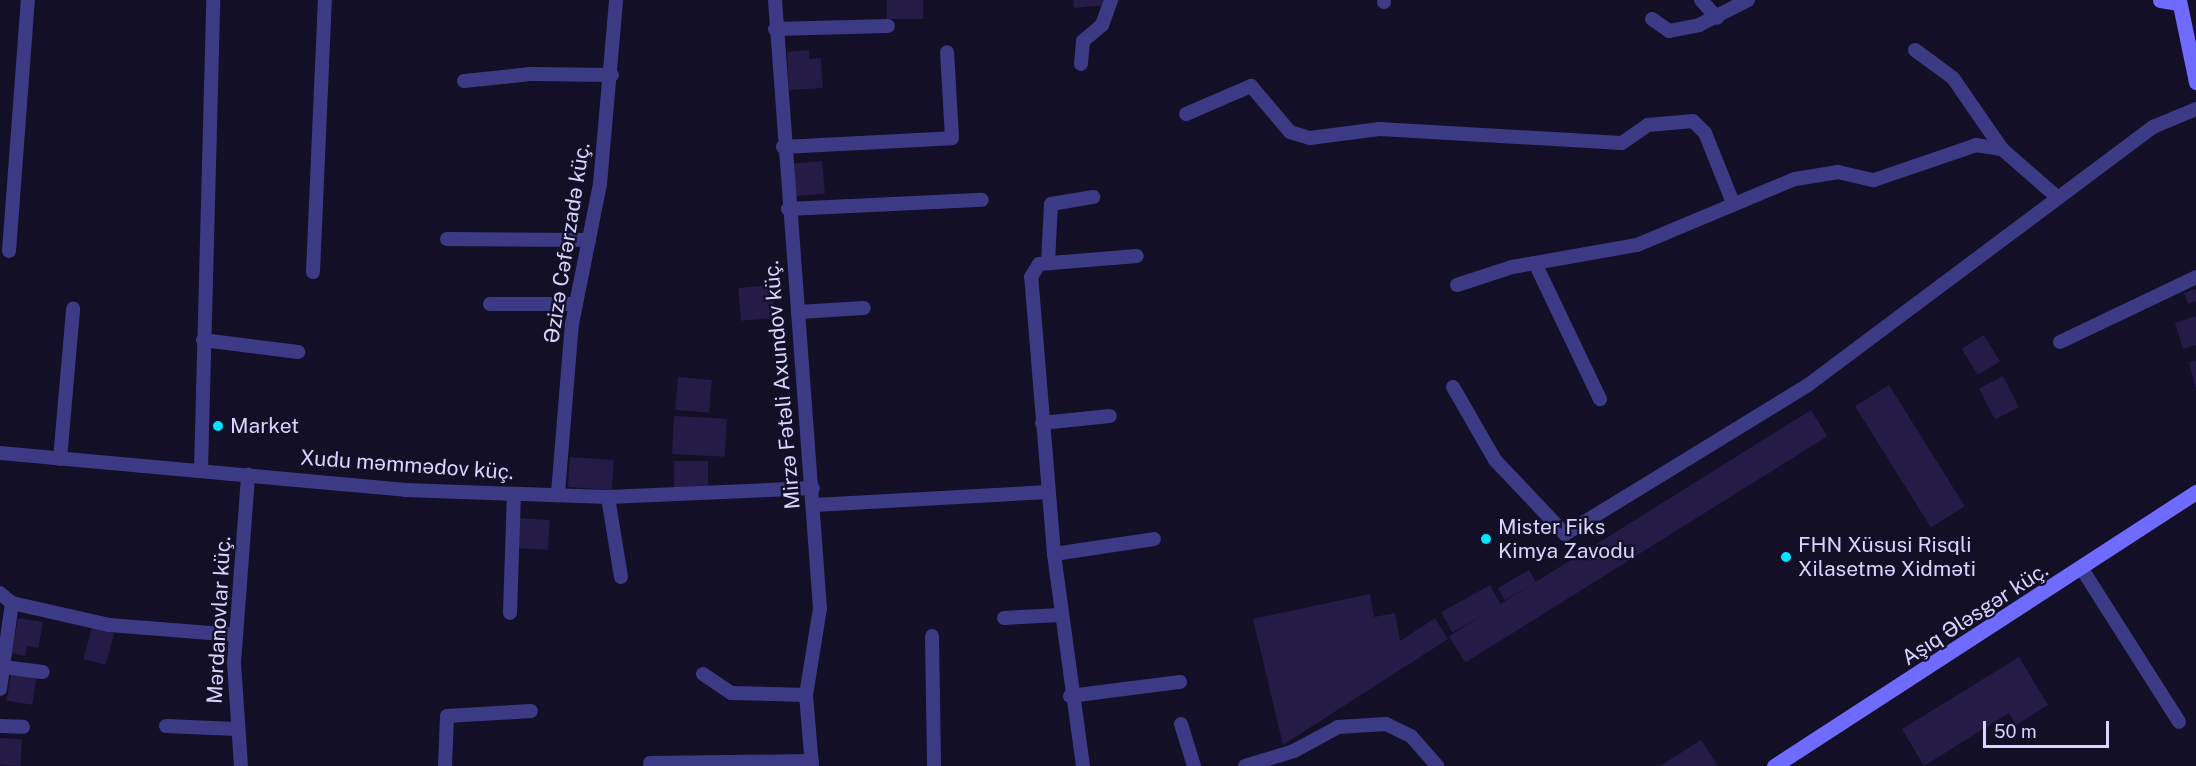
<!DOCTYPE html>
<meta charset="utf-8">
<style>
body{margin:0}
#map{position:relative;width:2196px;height:766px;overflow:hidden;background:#130f26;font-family:"Public Sans",sans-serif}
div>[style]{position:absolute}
.building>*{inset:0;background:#241b47;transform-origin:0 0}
.street>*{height:14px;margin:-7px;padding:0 7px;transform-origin:7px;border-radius:7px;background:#3d3a85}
.secondary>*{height:15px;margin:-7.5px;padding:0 7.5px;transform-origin:7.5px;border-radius:7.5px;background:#6f6bff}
.dots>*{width:16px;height:16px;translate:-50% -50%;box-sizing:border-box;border:3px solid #130f26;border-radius:50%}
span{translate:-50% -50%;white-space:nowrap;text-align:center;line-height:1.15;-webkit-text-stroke:4.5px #130f26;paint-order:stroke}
.street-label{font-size:21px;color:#d9d4ff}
.poi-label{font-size:21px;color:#d9d4ff}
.left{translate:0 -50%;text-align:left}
.scale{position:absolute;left:1983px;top:721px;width:126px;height:27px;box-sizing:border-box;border:3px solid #d9d4ff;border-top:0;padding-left:8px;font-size:18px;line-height:21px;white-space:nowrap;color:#d9d4ff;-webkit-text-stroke:4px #130f26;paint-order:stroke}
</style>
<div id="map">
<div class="building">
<div style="left:887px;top:0;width:36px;height:19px"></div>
<div style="clip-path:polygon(1073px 0,1105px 0,1106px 5px,1074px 8px)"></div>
<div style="clip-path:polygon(809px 50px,809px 59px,821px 58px,823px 88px,789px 90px,787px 52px)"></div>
<div style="left:822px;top:161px;width:33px;height:34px;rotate:85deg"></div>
<div style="left:772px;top:285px;width:33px;height:34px;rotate:85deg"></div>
<div style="clip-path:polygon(2196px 289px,2196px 301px,2188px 304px,2184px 293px)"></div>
<div style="clip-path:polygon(2196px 316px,2196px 345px,2183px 349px,2175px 323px)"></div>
<div style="left:1984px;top:335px;width:31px;height:26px;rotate:59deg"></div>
<div style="clip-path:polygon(2196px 360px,2196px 387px,2195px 387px,2189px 362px)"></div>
<div style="left:2003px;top:376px;width:35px;height:27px;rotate:63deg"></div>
<div style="left:678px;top:377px;width:34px;height:33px;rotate:5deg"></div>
<div style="left:1889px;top:385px;width:143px;height:40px;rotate:58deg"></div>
<div style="left:1811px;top:410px;width:31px;height:427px;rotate:58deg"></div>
<div style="left:674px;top:416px;width:53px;height:38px;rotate:3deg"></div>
<div style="left:570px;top:457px;width:44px;height:30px;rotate:4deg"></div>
<div style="left:674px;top:461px;width:34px;height:29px"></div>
<div style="left:519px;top:518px;width:31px;height:30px;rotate:4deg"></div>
<div style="left:1529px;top:570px;width:14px;height:36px;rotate:60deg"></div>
<div style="left:1490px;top:585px;width:23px;height:56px;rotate:61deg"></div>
<div style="clip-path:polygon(1370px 594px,1374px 617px,1395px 613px,1400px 641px,1435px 618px,1448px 639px,1283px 745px,1253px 619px)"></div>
<div style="clip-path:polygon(18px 618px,43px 622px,38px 648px,27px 646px,25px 656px,12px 653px)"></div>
<div style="left:92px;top:627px;width:23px;height:33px;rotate:15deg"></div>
<div style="clip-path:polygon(2019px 657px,2048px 705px,2016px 725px,2009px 713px,1924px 766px,1902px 729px)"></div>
<div style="left:11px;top:673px;width:26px;height:28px;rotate:9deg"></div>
<div style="left:0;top:738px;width:22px;height:27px;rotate:3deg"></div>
<div style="clip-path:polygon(1701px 740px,1718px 766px,1660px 766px)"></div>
</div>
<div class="street">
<div style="left:775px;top:0;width:610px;rotate:85.77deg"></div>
<div style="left:820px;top:608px;width:88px;rotate:99.1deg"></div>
<div style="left:806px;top:695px;width:71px;rotate:85.2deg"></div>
<div style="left:1384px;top:0;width:2px;rotate:90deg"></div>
<div style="left:1701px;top:0;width:24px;rotate:48deg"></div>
<div style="left:1652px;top:19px;width:21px;rotate:35deg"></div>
<div style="left:1669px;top:31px;width:31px;rotate:-11deg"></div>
<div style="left:1699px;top:25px;width:55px;rotate:-27deg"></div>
<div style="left:775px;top:29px;width:113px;rotate:-1.5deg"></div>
<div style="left:1915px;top:50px;width:47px;rotate:36.4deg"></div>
<div style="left:1953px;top:78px;width:86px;rotate:55.4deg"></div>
<div style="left:1081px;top:64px;width:23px;rotate:-85deg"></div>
<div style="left:1083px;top:41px;width:25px;rotate:-40deg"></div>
<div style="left:1102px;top:25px;width:27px;rotate:-70deg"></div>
<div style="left:464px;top:81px;width:67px;rotate:-6deg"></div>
<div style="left:531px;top:74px;width:81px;rotate:0.7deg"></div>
<div style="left:1186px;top:114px;width:71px;rotate:-23.3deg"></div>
<div style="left:1251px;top:86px;width:60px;rotate:49.7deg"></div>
<div style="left:1290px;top:132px;width:21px;rotate:17deg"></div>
<div style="left:1310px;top:138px;width:70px;rotate:-7.4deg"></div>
<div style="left:1379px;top:129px;width:243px;rotate:3.3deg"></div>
<div style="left:1622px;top:143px;width:32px;rotate:-35deg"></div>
<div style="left:1648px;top:125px;width:45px;rotate:-5.1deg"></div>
<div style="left:1693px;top:121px;width:17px;rotate:45deg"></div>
<div style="left:1705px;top:133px;width:75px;rotate:68.2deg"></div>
<div style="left:783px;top:147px;width:169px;rotate:-3deg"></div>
<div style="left:952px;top:138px;width:86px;rotate:-93.3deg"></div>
<div style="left:788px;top:209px;width:194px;rotate:-2.7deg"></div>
<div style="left:447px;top:239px;width:142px;rotate:0.4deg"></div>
<div style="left:9px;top:251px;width:252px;rotate:-85.7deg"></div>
<div style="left:1048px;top:263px;width:59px;rotate:-87.1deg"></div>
<div style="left:1051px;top:204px;width:43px;rotate:-9.5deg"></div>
<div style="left:1535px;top:263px;width:151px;rotate:64.5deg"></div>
<div style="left:313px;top:272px;width:272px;rotate:-87.5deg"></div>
<div style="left:1457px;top:285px;width:58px;rotate:-18.1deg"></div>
<div style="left:1512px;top:267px;width:127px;rotate:-10deg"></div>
<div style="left:1637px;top:245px;width:171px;rotate:-22.7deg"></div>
<div style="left:1795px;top:179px;width:44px;rotate:-9.2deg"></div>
<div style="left:1838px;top:172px;width:37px;rotate:13deg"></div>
<div style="left:1874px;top:180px;width:108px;rotate:-18.9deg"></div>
<div style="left:1976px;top:145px;width:26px;rotate:9deg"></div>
<div style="left:2002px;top:149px;width:73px;rotate:41.1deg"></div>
<div style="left:490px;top:304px;width:85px"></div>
<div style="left:798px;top:312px;width:66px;rotate:-3.5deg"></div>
<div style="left:203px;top:340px;width:96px;rotate:7.2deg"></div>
<div style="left:2060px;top:342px;width:151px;rotate:-25.5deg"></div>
<div style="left:1453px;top:387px;width:84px;rotate:60.1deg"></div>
<div style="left:1495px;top:460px;width:102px;rotate:46.6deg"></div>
<div style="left:1565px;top:534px;width:285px;rotate:-31.5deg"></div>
<div style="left:1808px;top:385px;width:431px;rotate:-36.8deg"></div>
<div style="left:2153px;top:127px;width:47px;rotate:-22.7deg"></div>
<div style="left:1042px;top:423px;width:68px;rotate:-5.9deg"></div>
<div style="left:0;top:453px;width:407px;rotate:5.2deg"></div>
<div style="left:405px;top:490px;width:203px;rotate:2deg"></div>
<div style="left:608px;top:497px;width:205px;rotate:-2.5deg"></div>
<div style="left:60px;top:459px;width:151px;rotate:-85deg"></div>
<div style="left:201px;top:470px;width:470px;rotate:-88.5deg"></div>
<div style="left:558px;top:493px;width:170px;rotate:-85.3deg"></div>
<div style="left:572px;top:324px;width:143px;rotate:-78.7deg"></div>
<div style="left:600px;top:184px;width:185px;rotate:-85deg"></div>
<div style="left:608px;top:497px;width:81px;rotate:80.8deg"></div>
<div style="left:815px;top:505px;width:233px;rotate:-3.2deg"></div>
<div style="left:1054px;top:554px;width:101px;rotate:-8.5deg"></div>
<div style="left:2082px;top:569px;width:181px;rotate:57.6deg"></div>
<div style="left:0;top:593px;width:16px;rotate:40deg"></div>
<div style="left:510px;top:613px;width:119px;rotate:-88.1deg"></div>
<div style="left:1004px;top:618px;width:56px;rotate:-3.1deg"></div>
<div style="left:932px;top:636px;width:130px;rotate:89.1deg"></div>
<div style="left:3px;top:667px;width:40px;rotate:7.1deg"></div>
<div style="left:703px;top:674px;width:34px;rotate:34deg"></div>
<div style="left:731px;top:693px;width:75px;rotate:1.5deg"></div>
<div style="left:0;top:689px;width:87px;rotate:-82.1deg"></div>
<div style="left:12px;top:603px;width:99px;rotate:12.8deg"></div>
<div style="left:109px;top:625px;width:127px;rotate:4.5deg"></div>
<div style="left:1070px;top:696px;width:111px;rotate:-7.3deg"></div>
<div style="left:1181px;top:724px;width:44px;rotate:72.8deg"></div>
<div style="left:0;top:726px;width:23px;rotate:2deg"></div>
<div style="left:166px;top:726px;width:70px;rotate:2.5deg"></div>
<div style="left:650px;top:763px;width:162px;rotate:-0.7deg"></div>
<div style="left:241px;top:766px;width:103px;rotate:-93.9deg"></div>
<div style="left:234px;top:663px;width:189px;rotate:-85.7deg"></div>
<div style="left:445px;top:766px;width:50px;rotate:-87.7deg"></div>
<div style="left:447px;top:716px;width:84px;rotate:-3.4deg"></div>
<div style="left:1083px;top:766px;width:214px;rotate:-97.8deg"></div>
<div style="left:1054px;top:554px;width:278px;rotate:-94.7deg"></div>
<div style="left:1031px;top:277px;width:15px;rotate:-58deg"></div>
<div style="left:1039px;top:264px;width:98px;rotate:-4.7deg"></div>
<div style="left:1245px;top:766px;width:51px;rotate:-17deg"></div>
<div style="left:1294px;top:751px;width:50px;rotate:-28.6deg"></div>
<div style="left:1338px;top:727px;width:48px;rotate:-3.6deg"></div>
<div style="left:1386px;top:724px;width:28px;rotate:26deg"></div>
<div style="left:1411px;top:736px;width:40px;rotate:49deg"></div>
</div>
<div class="secondary">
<div style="left:2160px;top:0;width:19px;rotate:9deg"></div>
<div style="left:2179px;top:0;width:84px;rotate:78.3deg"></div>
<div style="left:1774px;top:766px;width:503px;rotate:-33deg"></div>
</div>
<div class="dots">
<div style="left:218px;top:426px;background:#00e5ff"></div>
<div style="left:1486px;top:539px;background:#00e5ff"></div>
<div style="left:1786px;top:557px;background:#00e5ff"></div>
</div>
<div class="street-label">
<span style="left:567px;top:243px;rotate:-81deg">Əzizə Cəfərzadə küç.</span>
<span style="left:782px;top:385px;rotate:-95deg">Mirzə Fətəli Axundov küç.</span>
<span style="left:407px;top:465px;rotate:4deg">Xudu məmmədov küç.</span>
<span style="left:1975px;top:614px;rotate:-33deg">Aşıq Ələsgər küç.</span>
<span style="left:219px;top:620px;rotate:-87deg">Mərdanovlar küç.</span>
</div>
<div class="poi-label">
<span class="left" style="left:230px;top:426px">Market</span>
<span class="left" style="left:1498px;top:539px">Mister Fiks<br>Kimya Zavodu</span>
<span class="left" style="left:1798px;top:557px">FHN Xüsusi Risqli<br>Xilasetmə Xidməti</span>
</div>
<div class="scale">50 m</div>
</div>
